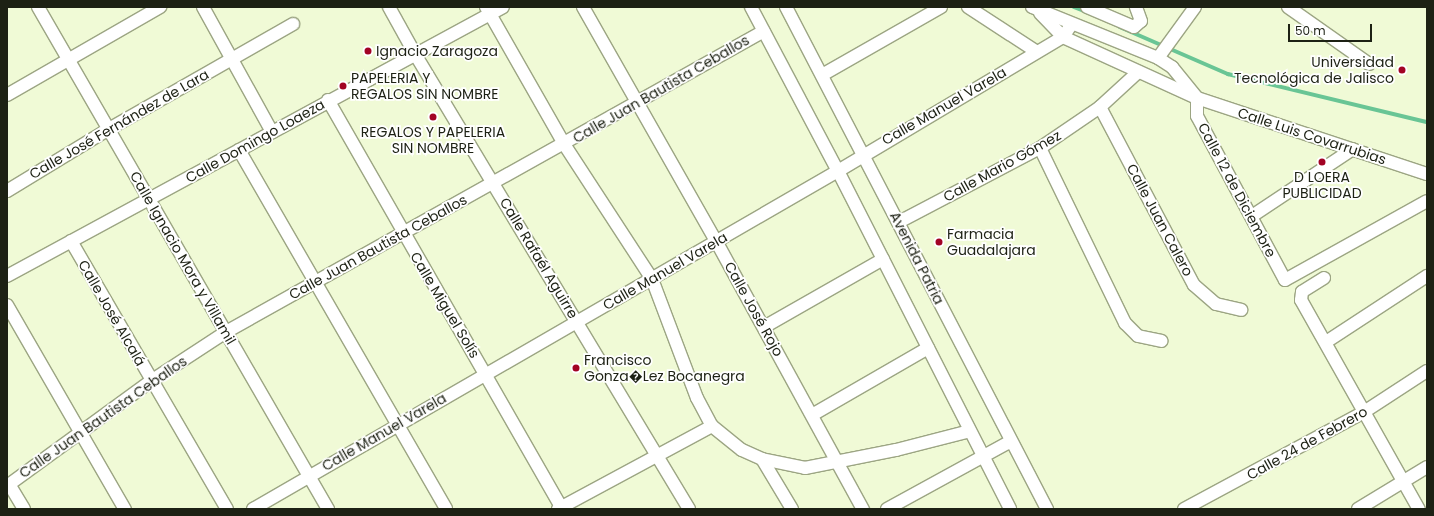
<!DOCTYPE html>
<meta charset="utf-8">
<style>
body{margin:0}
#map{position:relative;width:1434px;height:516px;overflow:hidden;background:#f0fad6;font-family:Poppins,sans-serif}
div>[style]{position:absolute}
.stream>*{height:3.5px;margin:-1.75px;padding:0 1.75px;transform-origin:1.75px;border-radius:1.75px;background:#69c595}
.roads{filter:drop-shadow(1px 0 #9ca583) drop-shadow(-1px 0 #9ca583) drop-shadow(0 1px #9ca583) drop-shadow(0 -1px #9ca583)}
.minor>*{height:12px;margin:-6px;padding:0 6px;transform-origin:6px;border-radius:6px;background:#fff}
.dots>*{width:11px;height:11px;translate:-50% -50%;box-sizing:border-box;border:2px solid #fff;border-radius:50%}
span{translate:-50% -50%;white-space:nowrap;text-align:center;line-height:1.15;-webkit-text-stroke:3.5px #fff;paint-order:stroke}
.poi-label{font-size:14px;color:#1d2114}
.left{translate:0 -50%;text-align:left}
.right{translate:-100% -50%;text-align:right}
.street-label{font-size:14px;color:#1d2114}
.frame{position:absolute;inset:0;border:8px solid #1d2114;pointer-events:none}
.scale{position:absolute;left:1288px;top:24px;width:84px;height:18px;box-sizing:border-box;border:2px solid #1d2114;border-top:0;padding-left:5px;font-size:12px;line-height:14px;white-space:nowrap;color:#1d2114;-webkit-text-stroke:3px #fff;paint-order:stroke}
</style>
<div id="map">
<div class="stream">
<div style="left:1074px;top:7px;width:14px;rotate:21deg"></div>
<div style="left:1120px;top:27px;width:118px;rotate:23.5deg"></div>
<div style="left:1228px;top:74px;width:205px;rotate:13.6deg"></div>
</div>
<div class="roads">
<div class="minor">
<div style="left:38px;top:7px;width:580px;rotate:59.99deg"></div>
<div style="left:203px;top:7px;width:143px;rotate:61.1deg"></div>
<div style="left:389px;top:7px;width:54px;rotate:61deg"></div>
<div style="left:415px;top:54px;width:531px;rotate:58.94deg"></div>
<div style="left:486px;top:7px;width:158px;rotate:60.3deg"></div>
<div style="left:564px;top:144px;width:161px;rotate:56.9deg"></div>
<div style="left:652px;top:279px;width:127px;rotate:69.3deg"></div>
<div style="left:697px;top:398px;width:32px;rotate:62deg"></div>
<div style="left:712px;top:426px;width:38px;rotate:39deg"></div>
<div style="left:742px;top:450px;width:22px;rotate:24deg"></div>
<div style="left:762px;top:459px;width:44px;rotate:11.8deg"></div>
<div style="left:805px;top:468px;width:93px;rotate:-11.2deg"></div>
<div style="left:896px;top:450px;width:76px;rotate:-14.4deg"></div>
<div style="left:583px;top:7px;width:269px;rotate:60.4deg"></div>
<div style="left:716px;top:241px;width:306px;rotate:61.3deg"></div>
<div style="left:751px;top:7px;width:186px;rotate:62.1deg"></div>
<div style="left:838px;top:171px;width:379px;rotate:63deg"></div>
<div style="left:786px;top:7px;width:566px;rotate:62.53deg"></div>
<div style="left:968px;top:7px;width:82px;rotate:33.1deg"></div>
<div style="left:1032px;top:7px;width:136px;rotate:22deg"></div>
<div style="left:1158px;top:58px;width:17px;rotate:33deg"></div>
<div style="left:1172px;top:67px;width:40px;rotate:51deg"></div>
<div style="left:1087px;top:7px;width:51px;rotate:23.1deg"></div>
<div style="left:1134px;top:27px;width:9px;rotate:-41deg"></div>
<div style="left:1141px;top:21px;width:15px;rotate:-110deg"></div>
<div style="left:1288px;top:7px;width:99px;rotate:35.1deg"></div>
<div style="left:1040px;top:13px;width:33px;rotate:46deg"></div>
<div style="left:1063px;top:37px;width:147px;rotate:24.5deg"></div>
<div style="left:1197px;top:98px;width:242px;rotate:18.3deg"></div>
<div style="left:1158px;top:58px;width:63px;rotate:-54deg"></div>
<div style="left:822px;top:75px;width:137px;rotate:-29.7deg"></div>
<div style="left:7px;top:95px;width:177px;rotate:-29.9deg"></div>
<div style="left:1197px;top:98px;width:18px;rotate:90deg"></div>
<div style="left:1197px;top:116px;width:186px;rotate:61.8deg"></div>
<div style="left:1285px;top:280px;width:162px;rotate:-29.1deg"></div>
<div style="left:328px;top:100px;width:471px;rotate:60.2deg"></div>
<div style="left:1100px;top:107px;width:201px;rotate:62.2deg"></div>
<div style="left:1194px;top:285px;width:29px;rotate:41deg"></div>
<div style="left:1216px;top:304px;width:26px;rotate:13deg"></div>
<div style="left:1040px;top:148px;width:195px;rotate:64.1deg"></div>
<div style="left:1125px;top:323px;width:18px;rotate:45deg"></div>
<div style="left:1138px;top:336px;width:24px;rotate:12deg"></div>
<div style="left:239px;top:150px;width:414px;rotate:60deg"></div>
<div style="left:7px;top:191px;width:119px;rotate:-31.3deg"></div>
<div style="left:109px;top:129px;width:212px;rotate:-29.7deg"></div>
<div style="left:1252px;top:216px;width:121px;rotate:-33.6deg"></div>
<div style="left:899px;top:222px;width:159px;rotate:-27.7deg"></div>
<div style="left:1040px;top:148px;width:73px;rotate:-34.3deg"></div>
<div style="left:1100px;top:107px;width:52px;rotate:-42.6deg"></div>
<div style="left:71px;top:241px;width:310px;rotate:59.8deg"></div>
<div style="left:7px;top:276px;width:564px;rotate:-28.47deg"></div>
<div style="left:1324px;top:278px;width:26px;rotate:148deg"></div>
<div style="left:1302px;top:292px;width:8px;rotate:97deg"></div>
<div style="left:1301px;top:300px;width:240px;rotate:60.6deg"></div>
<div style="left:7px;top:305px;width:236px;rotate:60deg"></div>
<div style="left:764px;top:327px;width:137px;rotate:-29.7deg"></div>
<div style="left:1326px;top:342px;width:121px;rotate:-33.2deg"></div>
<div style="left:812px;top:415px;width:134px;rotate:-30deg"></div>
<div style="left:762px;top:459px;width:58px;rotate:59deg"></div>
<div style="left:9px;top:484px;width:29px;rotate:59deg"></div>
<div style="left:7px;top:486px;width:178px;rotate:-36.1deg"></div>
<div style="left:151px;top:381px;width:90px;rotate:-33.2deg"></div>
<div style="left:226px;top:332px;width:616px;rotate:-29.23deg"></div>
<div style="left:253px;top:509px;width:676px;rotate:-30.02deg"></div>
<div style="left:838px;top:171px;width:262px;rotate:-30.8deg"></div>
<div style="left:1063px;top:37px;width:14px;rotate:-56deg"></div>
<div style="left:558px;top:509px;width:175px;rotate:-28.3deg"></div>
<div style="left:887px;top:509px;width:141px;rotate:-28.7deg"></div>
<div style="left:1184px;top:509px;width:204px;rotate:-28.3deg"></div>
<div style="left:1364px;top:412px;width:75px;rotate:-33.1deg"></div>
<div style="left:1358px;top:509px;width:81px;rotate:-31.3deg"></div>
</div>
</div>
<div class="dots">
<div style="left:368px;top:51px;background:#a20324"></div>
<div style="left:1402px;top:70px;background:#a20324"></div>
<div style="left:343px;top:86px;background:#a20324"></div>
<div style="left:433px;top:117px;background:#a20324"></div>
<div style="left:1322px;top:162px;background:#a20324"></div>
<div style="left:939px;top:242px;background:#a20324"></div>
<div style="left:576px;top:368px;background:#a20324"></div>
</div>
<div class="poi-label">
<span class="left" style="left:376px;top:51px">Ignacio Zaragoza</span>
<span class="right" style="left:1394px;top:70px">Universidad<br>Tecnológica de Jalisco</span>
<span class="left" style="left:351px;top:86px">PAPELERIA Y<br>REGALOS SIN NOMBRE</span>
<span style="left:433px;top:140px">REGALOS Y PAPELERIA<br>SIN NOMBRE</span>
<span style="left:1322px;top:185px">D LOERA<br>PUBLICIDAD</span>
<span class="left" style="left:947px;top:242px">Farmacia<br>Guadalajara</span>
<span class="left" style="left:584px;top:368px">Francisco<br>Gonza�Lez Bocanegra</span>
</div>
<div class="street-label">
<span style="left:661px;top:89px;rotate:-30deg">Calle Juan Bautista Ceballos</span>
<span style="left:944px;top:106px;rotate:-30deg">Calle Manuel Varela</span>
<span style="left:119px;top:124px;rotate:-30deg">Calle José Fernández de Lara</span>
<span style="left:1312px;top:136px;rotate:18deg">Calle Luis Covarrubias</span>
<span style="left:255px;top:141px;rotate:-29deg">Calle Domingo Loaeza</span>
<span style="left:1002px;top:166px;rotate:-29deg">Calle Mario Gómez</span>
<span style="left:1237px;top:190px;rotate:62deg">Calle 12 de Diciembre</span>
<span style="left:1160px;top:220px;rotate:62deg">Calle Juan Calero</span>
<span style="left:378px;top:247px;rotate:-29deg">Calle Juan Bautista Ceballos</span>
<span style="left:183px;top:258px;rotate:60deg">Calle Ignacio Mora y Villamil</span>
<span style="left:539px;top:258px;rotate:59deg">Calle Rafaél Aguirre</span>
<span style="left:917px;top:258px;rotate:63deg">Avenida Patria</span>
<span style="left:665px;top:271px;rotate:-30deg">Calle Manuel Varela</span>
<span style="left:445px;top:305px;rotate:59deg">Calle Miguel Solís</span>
<span style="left:754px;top:309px;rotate:61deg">Calle José Rojo</span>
<span style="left:112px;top:313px;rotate:60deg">Calle José Alcalá</span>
<span style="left:103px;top:417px;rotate:-35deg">Calle Juan Bautista Ceballos</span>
<span style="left:384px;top:432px;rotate:-30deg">Calle Manuel Varela</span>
<span style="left:1307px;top:443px;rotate:-29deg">Calle 24 de Febrero</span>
</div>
<div class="frame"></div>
<div class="scale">50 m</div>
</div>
